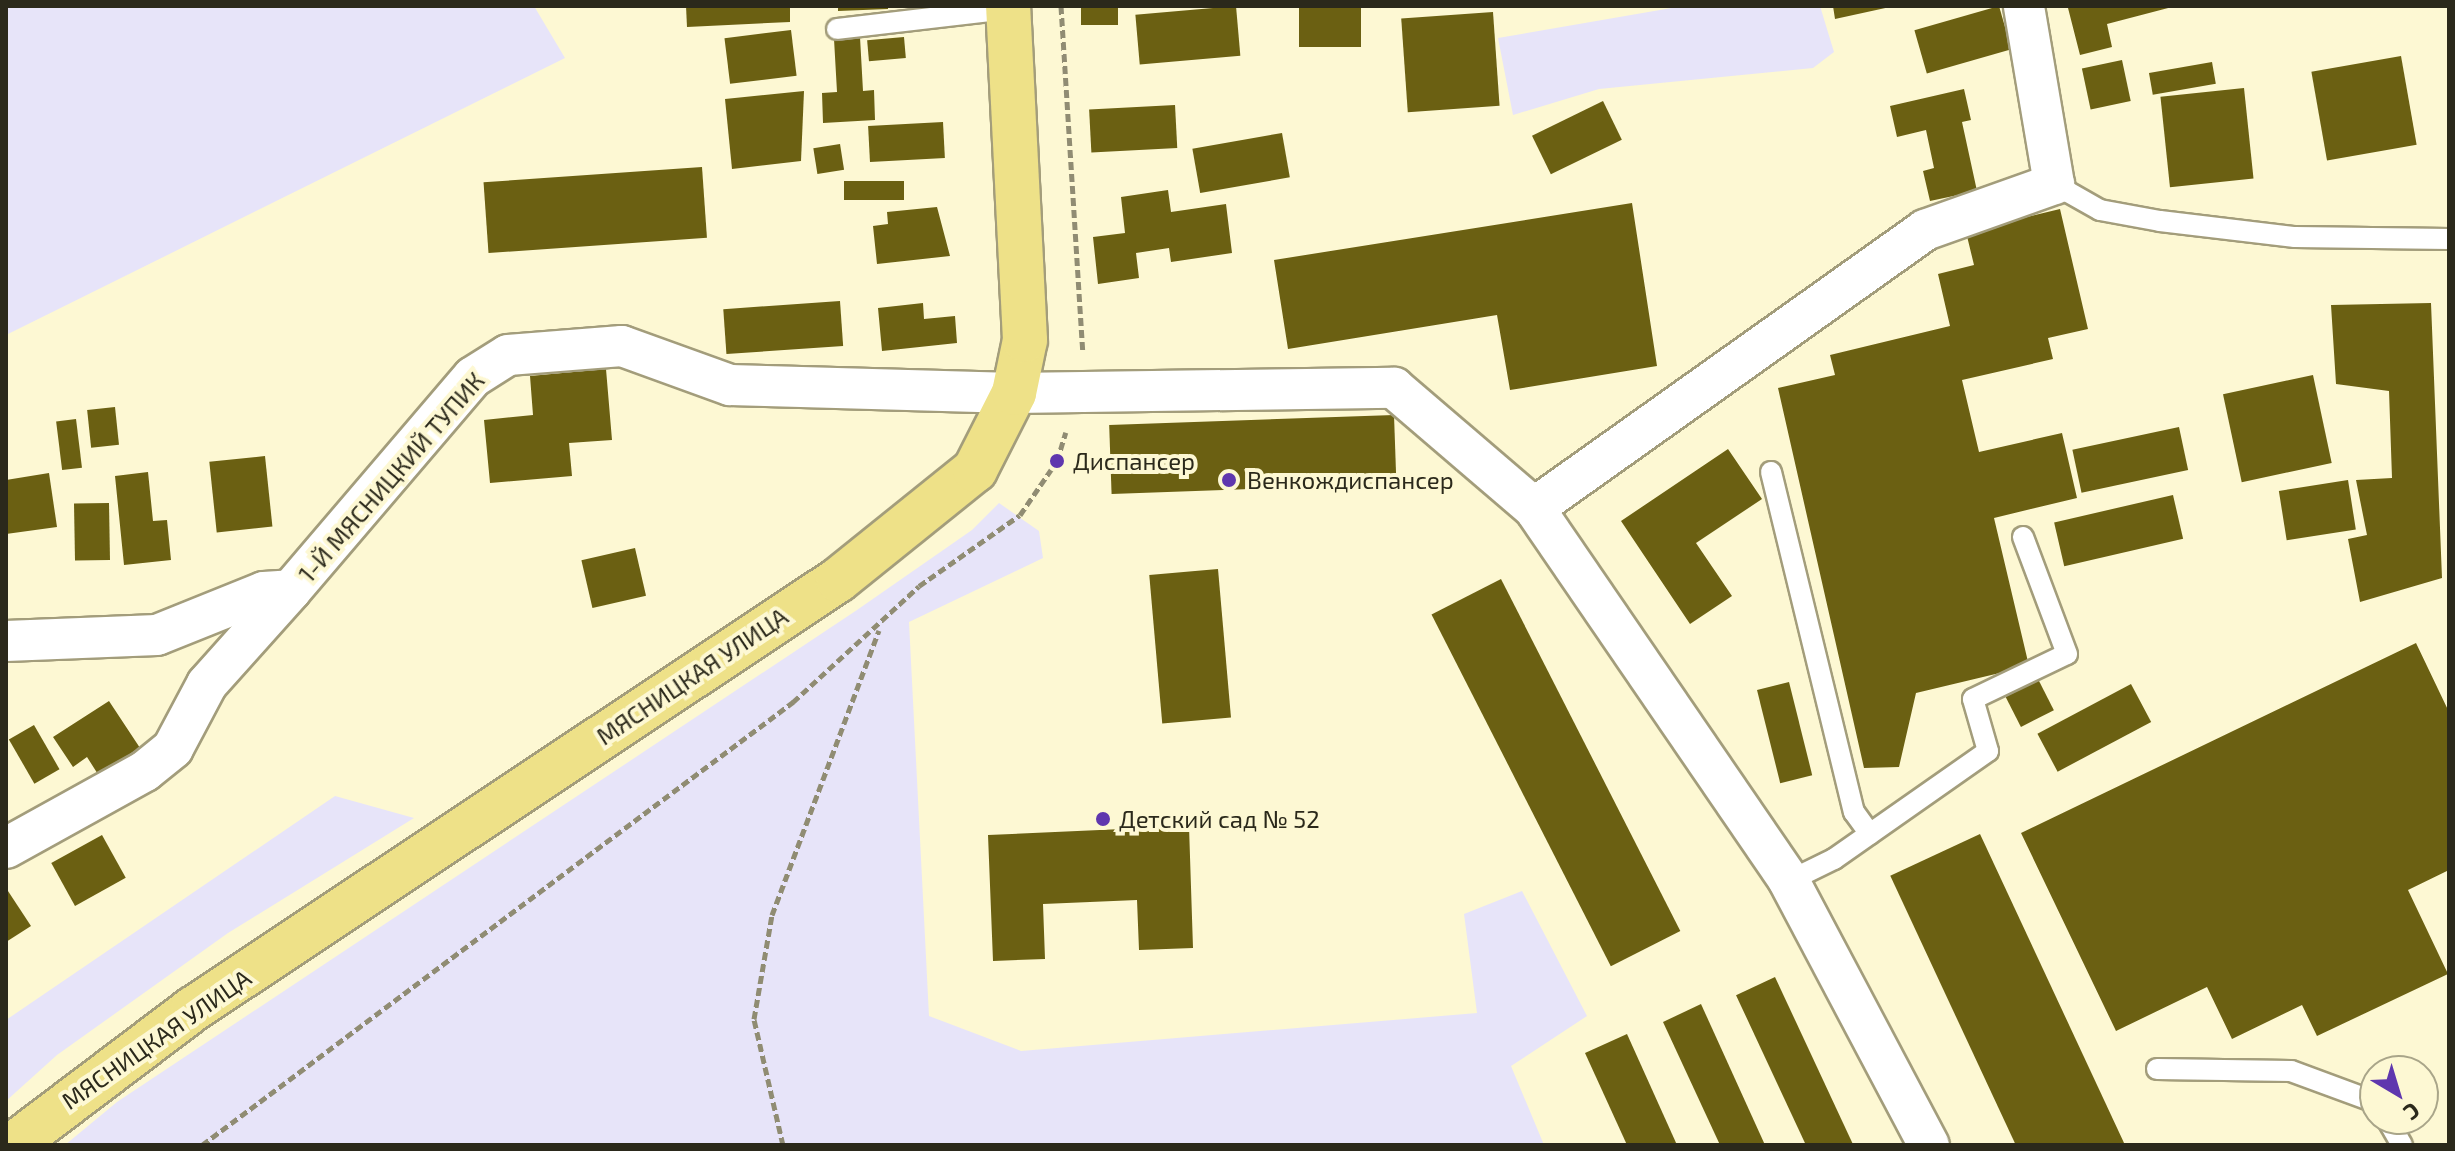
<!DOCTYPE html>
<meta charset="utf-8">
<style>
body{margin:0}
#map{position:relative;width:2455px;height:1151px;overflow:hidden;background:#fdf8d3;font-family:"Exo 2",sans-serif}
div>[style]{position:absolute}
.green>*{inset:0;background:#e7e4f9}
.building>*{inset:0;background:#6b6012;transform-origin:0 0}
.path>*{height:5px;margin-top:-2.5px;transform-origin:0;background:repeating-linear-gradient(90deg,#908c73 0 8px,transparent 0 12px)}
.roads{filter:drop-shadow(2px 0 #a39d7b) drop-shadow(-2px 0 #a39d7b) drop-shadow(0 2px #a39d7b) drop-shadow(0 -2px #a39d7b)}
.service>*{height:20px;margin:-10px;padding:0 10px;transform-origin:10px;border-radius:10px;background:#fff}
.minor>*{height:40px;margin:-20px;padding:0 20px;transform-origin:20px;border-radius:20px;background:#fff}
.primary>*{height:44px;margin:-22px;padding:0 22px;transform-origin:22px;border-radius:22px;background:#eee188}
.dots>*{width:22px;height:22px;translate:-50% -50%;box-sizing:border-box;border:4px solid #fdf8d3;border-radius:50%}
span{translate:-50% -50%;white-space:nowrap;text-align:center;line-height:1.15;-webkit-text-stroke:8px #fdf8d3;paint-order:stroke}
.poi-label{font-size:24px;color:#2b291b}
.left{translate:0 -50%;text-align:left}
.street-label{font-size:24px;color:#2b291b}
.frame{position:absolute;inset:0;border:8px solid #2b291b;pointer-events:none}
.north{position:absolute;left:2359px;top:1055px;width:80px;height:80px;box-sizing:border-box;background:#fdf8d3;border:2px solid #a9a589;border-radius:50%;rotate:142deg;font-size:22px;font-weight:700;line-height:32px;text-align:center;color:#2b291b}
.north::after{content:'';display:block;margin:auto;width:28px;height:36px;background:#5f37ae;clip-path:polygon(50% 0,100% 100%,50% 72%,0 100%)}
</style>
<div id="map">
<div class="green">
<div style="clip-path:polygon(6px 6px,534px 6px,565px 58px,6px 335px)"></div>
<div style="clip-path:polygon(1683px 6px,1820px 6px,1834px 52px,1813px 68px,1599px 89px,1513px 115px,1498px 38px)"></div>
<div style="clip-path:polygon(999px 503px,1039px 531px,1043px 558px,909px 622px,929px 1016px,1021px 1051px,1477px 1013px,1464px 914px,1522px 891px,1587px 1016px,1511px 1066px,1544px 1145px,65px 1145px,117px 1102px,857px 610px,972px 530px)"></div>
<div style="clip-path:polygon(335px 796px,414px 818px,228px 933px,57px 1055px,6px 1101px,6px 1020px)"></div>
</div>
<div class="building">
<div style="clip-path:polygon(686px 6px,790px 6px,790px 22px,687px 27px)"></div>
<div style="clip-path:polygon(838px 6px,888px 6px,888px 9px,838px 11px)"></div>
<div style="left:1081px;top:6px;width:37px;height:19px"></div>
<div style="left:1236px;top:6px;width:50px;height:101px;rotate:85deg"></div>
<div style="left:1299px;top:6px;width:62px;height:41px"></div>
<div style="clip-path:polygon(1833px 6px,1890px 6px,1890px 7px,1835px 19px)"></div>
<div style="left:1999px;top:6px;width:45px;height:88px;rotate:74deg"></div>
<div style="clip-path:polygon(2076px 6px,2172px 6px,2172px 7px,2107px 24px,2112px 47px,2080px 55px,2068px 8px)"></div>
<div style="left:1493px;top:12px;width:94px;height:92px;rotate:86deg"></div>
<div style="left:791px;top:30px;width:46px;height:67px;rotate:83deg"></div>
<div style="clip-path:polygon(860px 37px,863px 91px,874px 90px,875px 120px,823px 123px,822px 93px,837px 92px,834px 39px)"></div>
<div style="left:904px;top:37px;width:21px;height:37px;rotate:85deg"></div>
<div style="left:2401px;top:56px;width:90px;height:91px;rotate:80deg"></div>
<div style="left:2122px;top:60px;width:42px;height:41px;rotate:78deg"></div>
<div style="left:2212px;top:62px;width:22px;height:64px;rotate:80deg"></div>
<div style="left:2244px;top:88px;width:91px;height:84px;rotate:84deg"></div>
<div style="clip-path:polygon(1964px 89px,1971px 120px,1962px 122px,1977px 191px,1930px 201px,1923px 171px,1934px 168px,1926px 130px,1897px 137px,1890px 106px)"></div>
<div style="clip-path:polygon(804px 91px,801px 161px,732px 169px,725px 99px)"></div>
<div style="left:1603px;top:101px;width:43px;height:79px;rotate:64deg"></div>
<div style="left:1175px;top:105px;width:43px;height:86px;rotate:87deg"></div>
<div style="left:943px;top:122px;width:36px;height:75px;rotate:87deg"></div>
<div style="left:1282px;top:133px;width:45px;height:91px;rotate:80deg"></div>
<div style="left:840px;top:144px;width:26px;height:27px;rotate:81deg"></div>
<div style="left:702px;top:167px;width:71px;height:219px;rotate:86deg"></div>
<div style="left:904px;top:181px;width:19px;height:60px;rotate:90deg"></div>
<div style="clip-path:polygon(1168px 190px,1171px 212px,1226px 204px,1232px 253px,1171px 262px,1169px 248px,1136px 253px,1139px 278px,1098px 284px,1093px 237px,1125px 233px,1121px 197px)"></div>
<div style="clip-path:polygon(1632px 203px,1657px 366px,1510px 390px,1497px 315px,1288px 349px,1274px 260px)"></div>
<div style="clip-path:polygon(937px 207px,950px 256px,877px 264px,873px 226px,888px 224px,887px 212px)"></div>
<div style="clip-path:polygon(2060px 209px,2088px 329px,2048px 338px,2053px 359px,1962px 380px,1979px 452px,2062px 433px,2077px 498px,1994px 518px,2029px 666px,1916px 693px,1899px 767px,1864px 768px,1778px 388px,1835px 375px,1830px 355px,1950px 326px,1938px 274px,1974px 265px,1966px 232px)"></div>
<div style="left:840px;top:301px;width:45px;height:117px;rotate:86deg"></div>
<div style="clip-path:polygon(923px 303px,924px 319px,955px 316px,957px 343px,882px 351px,878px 308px)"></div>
<div style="clip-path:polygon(2431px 303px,2442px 578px,2360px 602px,2348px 539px,2367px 535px,2356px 480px,2392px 478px,2389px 391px,2336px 384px,2331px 305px)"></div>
<div style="clip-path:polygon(606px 369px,612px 440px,569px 443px,572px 476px,490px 483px,484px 420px,533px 415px,530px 376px)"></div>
<div style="left:2313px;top:375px;width:90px;height:92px;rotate:78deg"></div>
<div style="left:115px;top:407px;width:38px;height:28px;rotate:84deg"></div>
<div style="left:1394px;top:415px;width:69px;height:285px;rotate:88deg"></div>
<div style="left:76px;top:419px;width:49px;height:20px;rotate:83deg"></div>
<div style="left:2179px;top:427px;width:44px;height:109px;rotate:78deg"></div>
<div style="clip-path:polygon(1728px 449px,1762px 499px,1696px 543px,1732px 596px,1690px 624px,1621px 521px)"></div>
<div style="left:265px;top:456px;width:71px;height:56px;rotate:84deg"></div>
<div style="clip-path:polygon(148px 472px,153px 521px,167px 520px,171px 560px,124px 565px,115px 476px)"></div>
<div style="clip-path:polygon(49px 473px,57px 527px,6px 534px,6px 480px)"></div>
<div style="left:2348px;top:480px;width:50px;height:70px;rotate:81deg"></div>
<div style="left:2173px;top:495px;width:45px;height:122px;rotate:77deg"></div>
<div style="left:109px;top:503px;width:57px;height:35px;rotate:89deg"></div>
<div style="left:635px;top:548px;width:49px;height:55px;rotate:77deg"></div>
<div style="left:1218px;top:569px;width:149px;height:69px;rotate:85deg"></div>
<div style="left:1501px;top:579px;width:395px;height:78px;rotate:63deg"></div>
<div style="clip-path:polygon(2416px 643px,2449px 712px,2449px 870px,2408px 890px,2448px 974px,2317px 1036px,2302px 1005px,2232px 1039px,2207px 987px,2116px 1031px,2021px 833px)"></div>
<div style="left:2038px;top:679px;width:35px;height:37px;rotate:63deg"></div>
<div style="left:1789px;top:682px;width:96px;height:33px;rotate:76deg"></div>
<div style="left:2131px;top:684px;width:43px;height:106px;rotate:62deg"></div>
<div style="clip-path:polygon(109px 701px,142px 751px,101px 779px,87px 757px,73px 767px,53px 737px)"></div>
<div style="left:34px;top:725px;width:51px;height:29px;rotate:60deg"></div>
<div style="clip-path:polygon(1189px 826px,1193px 948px,1139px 950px,1137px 900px,1043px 904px,1045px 959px,993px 961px,988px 835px)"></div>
<div style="left:1980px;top:834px;width:342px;height:99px;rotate:65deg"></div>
<div style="left:102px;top:835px;width:49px;height:58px;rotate:61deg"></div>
<div style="clip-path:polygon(6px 888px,31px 926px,6px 942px)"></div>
<div style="left:1775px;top:977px;width:185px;height:43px;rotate:65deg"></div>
<div style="clip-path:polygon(1701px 1004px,1765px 1145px,1720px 1145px,1663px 1022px)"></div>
<div style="clip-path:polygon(1627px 1034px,1677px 1145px,1627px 1145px,1585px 1053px)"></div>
</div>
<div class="path">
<div style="left:1061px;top:6px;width:347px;rotate:86.4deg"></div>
<div style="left:202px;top:1145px;width:739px;rotate:-36.85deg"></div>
<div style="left:793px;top:702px;width:171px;rotate:-42.6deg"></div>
<div style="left:919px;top:586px;width:123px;rotate:-35.1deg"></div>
<div style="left:1020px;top:515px;width:65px;rotate:-55.6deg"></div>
<div style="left:1057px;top:461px;width:30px;rotate:-73deg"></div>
<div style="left:783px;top:1145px;width:129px;rotate:-103deg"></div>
<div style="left:754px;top:1019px;width:106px;rotate:-80.2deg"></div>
<div style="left:772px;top:915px;width:304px;rotate:-69.4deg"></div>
</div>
<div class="roads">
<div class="service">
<div style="left:837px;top:29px;width:172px;rotate:-6.7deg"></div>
<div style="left:2054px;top:184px;width:53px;rotate:29.5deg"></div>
<div style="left:2100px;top:210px;width:61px;rotate:10.4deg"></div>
<div style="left:2160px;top:221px;width:136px;rotate:6.8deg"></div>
<div style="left:2295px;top:237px;width:154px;rotate:0.7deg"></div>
<div style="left:1771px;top:472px;width:350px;rotate:76.3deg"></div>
<div style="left:1854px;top:812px;width:27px;rotate:54deg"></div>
<div style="left:1789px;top:881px;width:50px;rotate:-26.1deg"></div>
<div style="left:1834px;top:859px;width:188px;rotate:-35deg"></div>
<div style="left:1988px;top:751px;width:54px;rotate:-106.1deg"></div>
<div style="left:1973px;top:699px;width:104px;rotate:-25.6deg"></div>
<div style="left:2067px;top:654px;width:125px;rotate:-110.6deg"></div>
<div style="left:2157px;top:1069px;width:134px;rotate:0.9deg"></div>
<div style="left:2291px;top:1071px;width:90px;rotate:20.3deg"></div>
<div style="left:2387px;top:1119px;width:30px;rotate:60deg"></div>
</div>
<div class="minor">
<div style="left:1534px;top:508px;width:480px;rotate:-35.4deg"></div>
<div style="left:1925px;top:230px;width:137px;rotate:-19.6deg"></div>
<div style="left:2054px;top:184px;width:181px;rotate:-99.6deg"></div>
<div style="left:6px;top:641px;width:151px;rotate:-2.3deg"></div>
<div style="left:157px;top:635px;width:115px;rotate:-21.9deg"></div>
<div style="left:264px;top:592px;width:27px;rotate:-4deg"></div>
<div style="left:291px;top:590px;width:280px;rotate:-49.5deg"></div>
<div style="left:473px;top:377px;width:41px;rotate:-32.2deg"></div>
<div style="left:508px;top:355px;width:114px;rotate:-4.5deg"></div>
<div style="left:622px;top:346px;width:115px;rotate:19.9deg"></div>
<div style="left:730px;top:385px;width:284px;rotate:1.6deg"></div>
<div style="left:1014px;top:393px;width:380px;rotate:-0.8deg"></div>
<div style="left:1394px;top:388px;width:184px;rotate:40.6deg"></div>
<div style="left:1534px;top:508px;width:452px;rotate:55.6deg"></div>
<div style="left:1789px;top:881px;width:299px;rotate:62.1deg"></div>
<div style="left:6px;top:848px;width:159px;rotate:-29deg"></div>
<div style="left:145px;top:771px;width:36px;rotate:-39deg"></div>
<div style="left:173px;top:748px;width:72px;rotate:-62deg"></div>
<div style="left:207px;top:684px;width:126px;rotate:-48.2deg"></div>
</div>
<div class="primary">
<div style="left:13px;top:1145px;width:226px;rotate:-37.1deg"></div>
<div style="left:193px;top:1009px;width:775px;rotate:-33.63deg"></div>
<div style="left:838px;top:580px;width:176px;rotate:-38.8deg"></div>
<div style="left:975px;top:470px;width:86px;rotate:-63.1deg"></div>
<div style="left:1014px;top:393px;width:54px;rotate:-78.3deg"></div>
<div style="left:1025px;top:340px;width:334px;rotate:-92.9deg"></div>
</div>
</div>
<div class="dots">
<div style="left:1057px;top:461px;background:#5f37ae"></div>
<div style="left:1229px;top:480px;background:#5f37ae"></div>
<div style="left:1103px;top:819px;background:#5f37ae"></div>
</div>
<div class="poi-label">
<span class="left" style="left:1073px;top:461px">Диспансер</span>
<span class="left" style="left:1247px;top:480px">Венкождиспансер</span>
<span class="left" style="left:1119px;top:819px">Детский сад № 52</span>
</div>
<div class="street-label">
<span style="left:391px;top:477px;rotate:-49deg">1-Й МЯСНИЦКИЙ ТУПИК</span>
<span style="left:692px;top:676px;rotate:-34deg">МЯСНИЦКАЯ УЛИЦА</span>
<span style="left:156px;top:1039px;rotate:-35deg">МЯСНИЦКАЯ УЛИЦА</span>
</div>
<div class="frame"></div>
<div class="north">С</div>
</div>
